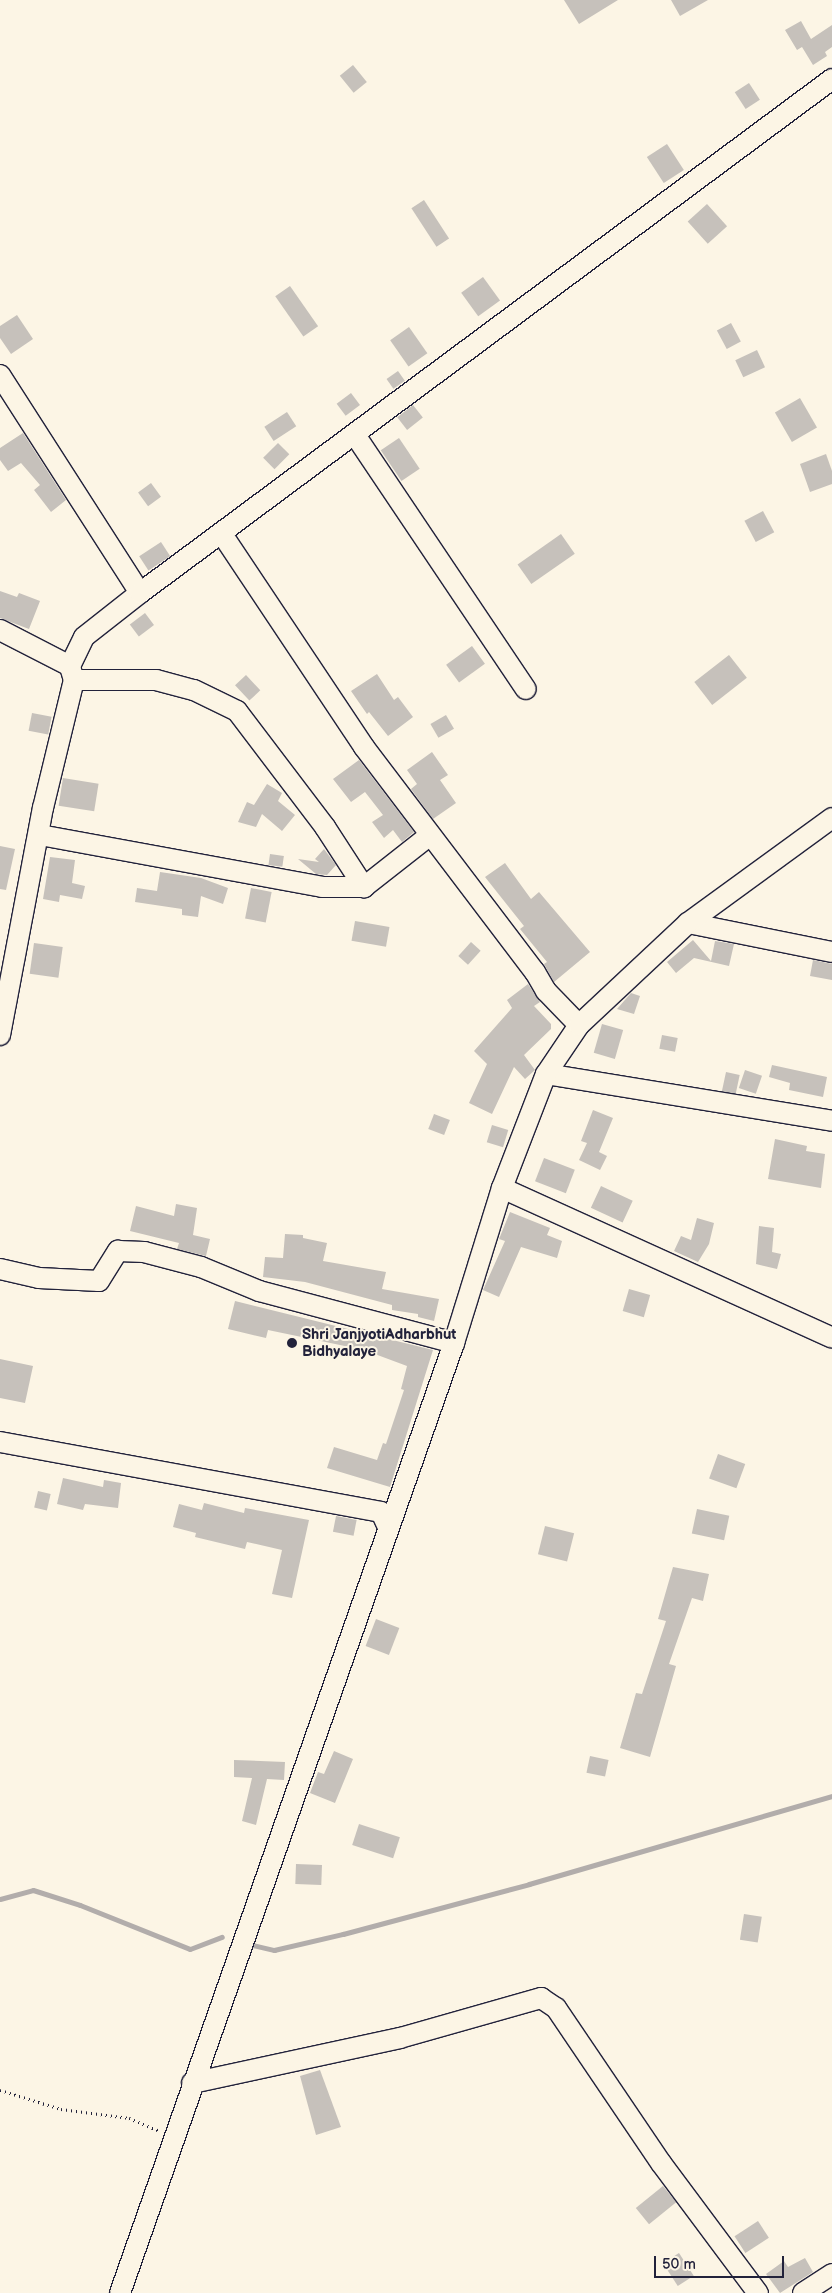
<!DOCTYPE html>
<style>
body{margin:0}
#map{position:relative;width:832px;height:2293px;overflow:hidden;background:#fcf5e5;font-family:"Balsamiq Sans",sans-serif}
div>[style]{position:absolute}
.stream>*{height:5px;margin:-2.5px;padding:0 2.5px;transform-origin:2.5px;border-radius:2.5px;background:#b2adab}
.building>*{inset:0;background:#c6c1bb;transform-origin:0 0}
.path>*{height:3px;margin-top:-1.5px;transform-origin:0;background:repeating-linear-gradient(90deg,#22223b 0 1px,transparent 0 5px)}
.roads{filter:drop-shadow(1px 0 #22223b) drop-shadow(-1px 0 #22223b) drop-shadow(0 1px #22223b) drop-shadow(0 -1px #22223b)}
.minor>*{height:20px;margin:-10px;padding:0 10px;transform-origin:10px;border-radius:10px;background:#fcf5e5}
.dots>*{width:14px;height:14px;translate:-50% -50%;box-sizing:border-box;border:2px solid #fcf5e5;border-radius:50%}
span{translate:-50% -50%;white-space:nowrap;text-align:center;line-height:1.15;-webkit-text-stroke:4px #fcf5e5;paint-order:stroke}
.poi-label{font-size:15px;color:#22223b;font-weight:700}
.left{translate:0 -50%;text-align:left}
.scale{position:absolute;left:654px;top:2256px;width:130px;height:22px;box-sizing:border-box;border:2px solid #22223b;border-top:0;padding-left:6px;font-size:15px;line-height:18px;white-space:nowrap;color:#22223b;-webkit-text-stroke:4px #fcf5e5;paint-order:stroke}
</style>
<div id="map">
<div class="stream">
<div style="left:0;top:1899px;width:34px;rotate:-15deg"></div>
<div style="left:33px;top:1890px;width:49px;rotate:17.7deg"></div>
<div style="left:80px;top:1905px;width:118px;rotate:21.8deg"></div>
<div style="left:190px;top:1949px;width:34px;rotate:-21deg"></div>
<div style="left:248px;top:1944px;width:27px;rotate:13deg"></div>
<div style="left:274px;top:1950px;width:71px;rotate:-13.1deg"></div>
<div style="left:343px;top:1934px;width:193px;rotate:-15deg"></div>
<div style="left:529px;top:1884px;width:316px;rotate:-16.2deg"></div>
</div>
<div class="building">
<div style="clip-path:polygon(564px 0,618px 0,579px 24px)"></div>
<div style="clip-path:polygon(671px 0,708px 0,680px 16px)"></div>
<div style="clip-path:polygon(801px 21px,811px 39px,832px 25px,832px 47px,825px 52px,827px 56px,813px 65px,802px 47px,797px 50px,785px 30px)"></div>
<div style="left:353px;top:65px;width:22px;height:17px;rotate:51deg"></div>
<div style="left:749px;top:83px;width:20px;height:17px;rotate:57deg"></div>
<div style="left:667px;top:144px;width:31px;height:24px;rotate:57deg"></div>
<div style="left:424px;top:200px;width:46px;height:15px;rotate:57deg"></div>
<div style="left:707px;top:204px;width:30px;height:26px;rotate:48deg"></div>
<div style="left:483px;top:277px;width:29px;height:27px;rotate:54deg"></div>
<div style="left:290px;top:286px;width:49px;height:18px;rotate:55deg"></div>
<div style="clip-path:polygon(17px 315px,33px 339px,11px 354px,0 338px,0 326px)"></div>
<div style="left:731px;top:323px;width:21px;height:16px;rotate:62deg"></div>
<div style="left:409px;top:327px;width:32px;height:23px;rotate:55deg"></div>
<div style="left:757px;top:350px;width:19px;height:24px;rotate:65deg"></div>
<div style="left:398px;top:371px;width:12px;height:14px;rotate:55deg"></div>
<div style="left:351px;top:393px;width:15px;height:18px;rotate:53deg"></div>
<div style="left:800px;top:398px;width:34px;height:29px;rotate:60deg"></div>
<div style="left:413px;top:405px;width:16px;height:20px;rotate:52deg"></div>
<div style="left:287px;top:412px;width:17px;height:27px;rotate:57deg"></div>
<div style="clip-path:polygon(23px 433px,66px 500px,51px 512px,34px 490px,40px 485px,21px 463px,8px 471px,0 460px,0 448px)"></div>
<div style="left:399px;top:438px;width:37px;height:22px;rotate:56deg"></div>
<div style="left:278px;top:443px;width:16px;height:21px;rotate:45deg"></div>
<div style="clip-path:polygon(826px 454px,832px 471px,832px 484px,810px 492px,800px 464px)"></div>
<div style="left:151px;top:483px;width:17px;height:16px;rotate:54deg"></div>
<div style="left:763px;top:511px;width:24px;height:21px;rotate:62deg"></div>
<div style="left:561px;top:534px;width:24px;height:53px;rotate:55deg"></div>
<div style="left:161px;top:542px;width:17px;height:26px;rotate:57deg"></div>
<div style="clip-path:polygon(0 591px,17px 597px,19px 593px,40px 601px,29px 629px,0 618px)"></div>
<div style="left:145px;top:613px;width:15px;height:19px;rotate:53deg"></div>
<div style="left:472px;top:646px;width:22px;height:32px;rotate:54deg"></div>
<div style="left:729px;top:655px;width:29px;height:44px;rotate:52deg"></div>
<div style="clip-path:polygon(377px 674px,394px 700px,398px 697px,413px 717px,388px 736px,369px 712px,367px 714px,351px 691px)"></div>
<div style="left:246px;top:675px;width:21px;height:15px;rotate:47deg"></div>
<div style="left:32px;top:713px;width:20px;height:18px;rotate:11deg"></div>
<div style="left:446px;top:715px;width:16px;height:18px;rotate:60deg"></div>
<div style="clip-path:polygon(432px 752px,448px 775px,440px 780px,456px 803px,433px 819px,411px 789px,417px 784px,407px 770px)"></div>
<div style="clip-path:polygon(359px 760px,414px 832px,402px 842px,393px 830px,384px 838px,372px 822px,383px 815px,365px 792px,351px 802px,333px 779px)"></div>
<div style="left:63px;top:778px;width:36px;height:28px;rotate:9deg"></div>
<div style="clip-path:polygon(267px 784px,282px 793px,278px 801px,295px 815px,282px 831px,262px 814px,256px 827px,238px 822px,247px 802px,254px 805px)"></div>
<div style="clip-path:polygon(0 846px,15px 849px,6px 890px,0 889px)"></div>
<div style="clip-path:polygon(324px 849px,336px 865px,327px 875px,316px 874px,298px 859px,319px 862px,315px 859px)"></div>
<div style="left:270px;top:854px;width:14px;height:11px;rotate:8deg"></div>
<div style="clip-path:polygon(50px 857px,75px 860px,72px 883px,85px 886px,82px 899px,60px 895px,59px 902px,43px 899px)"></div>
<div style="clip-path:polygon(505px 863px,531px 899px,539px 892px,590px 952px,554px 982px,544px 964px,547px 962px,520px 929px,524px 926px,485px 877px)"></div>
<div style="clip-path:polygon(160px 872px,201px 878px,228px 888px,223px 904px,201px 896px,198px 917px,182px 915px,182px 909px,135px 902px,137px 888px,157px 891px)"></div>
<div style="left:251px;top:888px;width:21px;height:31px;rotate:11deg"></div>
<div style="left:355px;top:921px;width:35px;height:20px;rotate:10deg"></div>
<div style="clip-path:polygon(693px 940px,711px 961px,715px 941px,734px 944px,729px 966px,694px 958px,676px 973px,667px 962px)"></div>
<div style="left:471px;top:942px;width:13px;height:19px;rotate:42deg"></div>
<div style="left:34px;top:943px;width:29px;height:31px;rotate:8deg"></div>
<div style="clip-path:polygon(813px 960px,832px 964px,832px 980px,810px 976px)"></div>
<div style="clip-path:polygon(528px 984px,540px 1002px,534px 1006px,551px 1024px,551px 1029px,524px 1055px,535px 1070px,525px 1079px,514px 1067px,492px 1114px,469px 1103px,487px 1064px,474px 1051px,512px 1008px,507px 1000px)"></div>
<div style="clip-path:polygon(631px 993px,640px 996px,634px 1014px,617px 1009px)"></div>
<div style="left:602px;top:1024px;width:22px;height:30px;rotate:16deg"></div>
<div style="left:662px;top:1035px;width:16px;height:14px;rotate:11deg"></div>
<div style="clip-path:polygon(772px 1065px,827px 1077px,823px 1097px,789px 1090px,790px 1083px,769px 1077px)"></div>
<div style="left:745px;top:1070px;width:18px;height:19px;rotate:19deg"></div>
<div style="left:726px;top:1072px;width:14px;height:20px;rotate:12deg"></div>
<div style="clip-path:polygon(593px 1110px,613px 1118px,599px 1152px,607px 1156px,600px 1170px,579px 1160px,587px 1143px,581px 1141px)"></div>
<div style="left:434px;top:1114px;width:17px;height:16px;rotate:21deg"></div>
<div style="left:492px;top:1125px;width:17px;height:18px;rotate:17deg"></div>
<div style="clip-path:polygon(775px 1139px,807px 1146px,806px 1151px,825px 1154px,821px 1188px,768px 1179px)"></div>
<div style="left:544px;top:1158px;width:33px;height:25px;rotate:21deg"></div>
<div style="left:601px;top:1186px;width:35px;height:24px;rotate:25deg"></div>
<div style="clip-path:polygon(176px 1204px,197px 1208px,193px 1235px,210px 1239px,206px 1256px,177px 1249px,179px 1243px,130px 1231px,136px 1206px,174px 1216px)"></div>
<div style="clip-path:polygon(510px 1212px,550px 1228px,547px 1235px,562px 1241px,557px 1258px,521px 1247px,499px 1297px,483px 1290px,505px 1241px,499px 1239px)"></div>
<div style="clip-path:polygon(697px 1218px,714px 1223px,709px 1244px,698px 1262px,674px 1251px,681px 1236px,691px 1240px)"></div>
<div style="clip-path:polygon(759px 1226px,774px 1228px,772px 1252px,781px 1254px,777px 1269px,756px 1264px)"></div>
<div style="clip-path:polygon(285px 1234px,303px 1235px,303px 1238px,327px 1243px,323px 1261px,386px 1272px,382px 1289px,439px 1299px,434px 1321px,418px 1317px,418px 1314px,392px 1310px,392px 1305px,305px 1282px,263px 1277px,265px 1257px,283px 1258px)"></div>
<div style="left:629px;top:1289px;width:22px;height:23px;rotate:16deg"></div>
<div style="clip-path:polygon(235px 1301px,433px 1350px,390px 1487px,327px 1468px,334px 1447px,377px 1460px,383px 1443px,386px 1444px,404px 1390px,401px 1389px,407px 1366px,364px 1350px,268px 1330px,266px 1338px,228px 1329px)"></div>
<div style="clip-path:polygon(0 1359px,33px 1366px,25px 1403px,0 1398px)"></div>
<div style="left:718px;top:1454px;width:29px;height:26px;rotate:20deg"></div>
<div style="clip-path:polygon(63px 1478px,103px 1487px,104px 1480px,121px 1483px,118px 1508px,85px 1504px,83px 1510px,57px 1504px)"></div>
<div style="left:38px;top:1491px;width:13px;height:17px;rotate:13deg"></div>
<div style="clip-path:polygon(204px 1503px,244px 1513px,245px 1508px,309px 1520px,292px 1598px,272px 1594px,282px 1550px,247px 1542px,245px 1549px,195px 1537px,196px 1533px,173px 1527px,179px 1504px,202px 1510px)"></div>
<div style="left:697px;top:1509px;width:33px;height:25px;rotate:12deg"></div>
<div style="left:336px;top:1516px;width:21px;height:16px;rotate:11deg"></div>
<div style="left:545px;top:1526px;width:30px;height:29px;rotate:14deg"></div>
<div style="clip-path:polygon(673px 1567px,709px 1574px,703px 1601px,692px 1598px,669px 1664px,676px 1666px,650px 1757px,620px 1748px,636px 1693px,642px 1694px,666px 1621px,658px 1619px)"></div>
<div style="left:376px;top:1619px;width:25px;height:29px;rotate:21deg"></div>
<div style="clip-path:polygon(334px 1751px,353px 1759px,335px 1803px,310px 1793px,318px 1772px,324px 1774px)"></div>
<div style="left:590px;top:1756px;width:19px;height:17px;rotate:12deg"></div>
<div style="clip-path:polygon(234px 1760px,285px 1762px,284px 1780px,267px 1779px,256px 1825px,242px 1821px,252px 1778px,234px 1777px)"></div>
<div style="left:359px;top:1824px;width:43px;height:22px;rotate:18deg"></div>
<div style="left:296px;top:1864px;width:26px;height:20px;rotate:2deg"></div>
<div style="left:744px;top:1914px;width:18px;height:26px;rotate:9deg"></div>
<div style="clip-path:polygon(320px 2070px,341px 2127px,316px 2135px,300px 2076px)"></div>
<div style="left:663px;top:2186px;width:21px;height:35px;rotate:51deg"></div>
<div style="left:758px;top:2221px;width:20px;height:28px;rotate:57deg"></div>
<div style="left:679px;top:2253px;width:27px;height:19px;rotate:57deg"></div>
<div style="clip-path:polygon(805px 2258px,813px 2272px,780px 2293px,766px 2274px,784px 2261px,788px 2267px)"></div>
</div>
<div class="path">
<div style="left:0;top:2090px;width:64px;rotate:17.3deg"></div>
<div style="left:61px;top:2109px;width:69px;rotate:7.5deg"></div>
<div style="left:129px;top:2118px;width:33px;rotate:23deg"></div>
</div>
<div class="roads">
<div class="minor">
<div style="left:0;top:375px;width:259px;rotate:57.3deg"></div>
<div style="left:355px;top:435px;width:306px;rotate:56.1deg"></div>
<div style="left:222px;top:534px;width:256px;rotate:56.3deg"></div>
<div style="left:364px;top:747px;width:283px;rotate:52.8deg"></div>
<div style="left:535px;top:972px;width:22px;rotate:60deg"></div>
<div style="left:546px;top:991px;width:47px;rotate:45.9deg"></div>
<div style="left:0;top:630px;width:79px;rotate:27.2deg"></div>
<div style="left:70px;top:666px;width:32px;rotate:-64deg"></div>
<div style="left:84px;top:637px;width:71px;rotate:-38.2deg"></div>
<div style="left:140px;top:593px;width:862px;rotate:-36.6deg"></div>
<div style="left:74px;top:680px;width:82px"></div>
<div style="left:156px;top:680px;width:39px;rotate:15deg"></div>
<div style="left:194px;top:690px;width:48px;rotate:26deg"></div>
<div style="left:237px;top:711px;width:146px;rotate:52.8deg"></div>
<div style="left:325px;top:827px;width:72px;rotate:57deg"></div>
<div style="left:40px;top:835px;width:287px;rotate:10.4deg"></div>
<div style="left:322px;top:887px;width:42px"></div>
<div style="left:364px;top:887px;width:84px;rotate:-38.2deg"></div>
<div style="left:688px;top:923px;width:147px;rotate:11.4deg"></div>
<div style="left:0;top:1035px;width:231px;rotate:-79.3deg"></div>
<div style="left:43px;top:808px;width:132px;rotate:-76.4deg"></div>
<div style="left:74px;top:680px;width:14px;rotate:-107deg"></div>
<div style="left:546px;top:1074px;width:290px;rotate:9.3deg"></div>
<div style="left:502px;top:1188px;width:362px;rotate:24.4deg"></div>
<div style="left:0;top:1269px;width:40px;rotate:13deg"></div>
<div style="left:39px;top:1278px;width:60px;rotate:2.9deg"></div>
<div style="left:99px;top:1281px;width:36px;rotate:-58deg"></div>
<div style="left:118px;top:1251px;width:26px;rotate:2deg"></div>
<div style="left:144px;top:1252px;width:59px;rotate:14.7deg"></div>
<div style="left:201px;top:1267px;width:63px;rotate:22.5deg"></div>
<div style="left:259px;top:1291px;width:202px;rotate:14.9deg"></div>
<div style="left:0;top:1442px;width:387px;rotate:10.4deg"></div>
<div style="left:381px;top:1512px;width:17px;rotate:65deg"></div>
<div style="left:192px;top:2083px;width:213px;rotate:-12.2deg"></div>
<div style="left:400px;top:2038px;width:147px;rotate:-15.8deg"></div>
<div style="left:541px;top:1998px;width:18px;rotate:34deg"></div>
<div style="left:556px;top:2008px;width:187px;rotate:55.9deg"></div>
<div style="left:661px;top:2163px;width:162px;rotate:53.3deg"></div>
<div style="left:120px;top:2293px;width:1007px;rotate:-70.63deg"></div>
<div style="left:454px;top:1343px;width:162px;rotate:-72.8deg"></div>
<div style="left:502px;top:1188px;width:122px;rotate:-68.9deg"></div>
<div style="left:546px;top:1074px;width:59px;rotate:-56deg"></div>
<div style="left:579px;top:1025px;width:149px;rotate:-43.1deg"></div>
<div style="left:688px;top:923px;width:178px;rotate:-36.1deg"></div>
<div style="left:803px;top:2293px;width:35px;rotate:-33deg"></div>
</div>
</div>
<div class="dots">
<div style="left:292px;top:1343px;background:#22223b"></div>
</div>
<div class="poi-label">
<span class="left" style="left:302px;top:1343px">Shri JanjyotiAdharbhut<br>Bidhyalaye</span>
</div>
<div class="scale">50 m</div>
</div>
